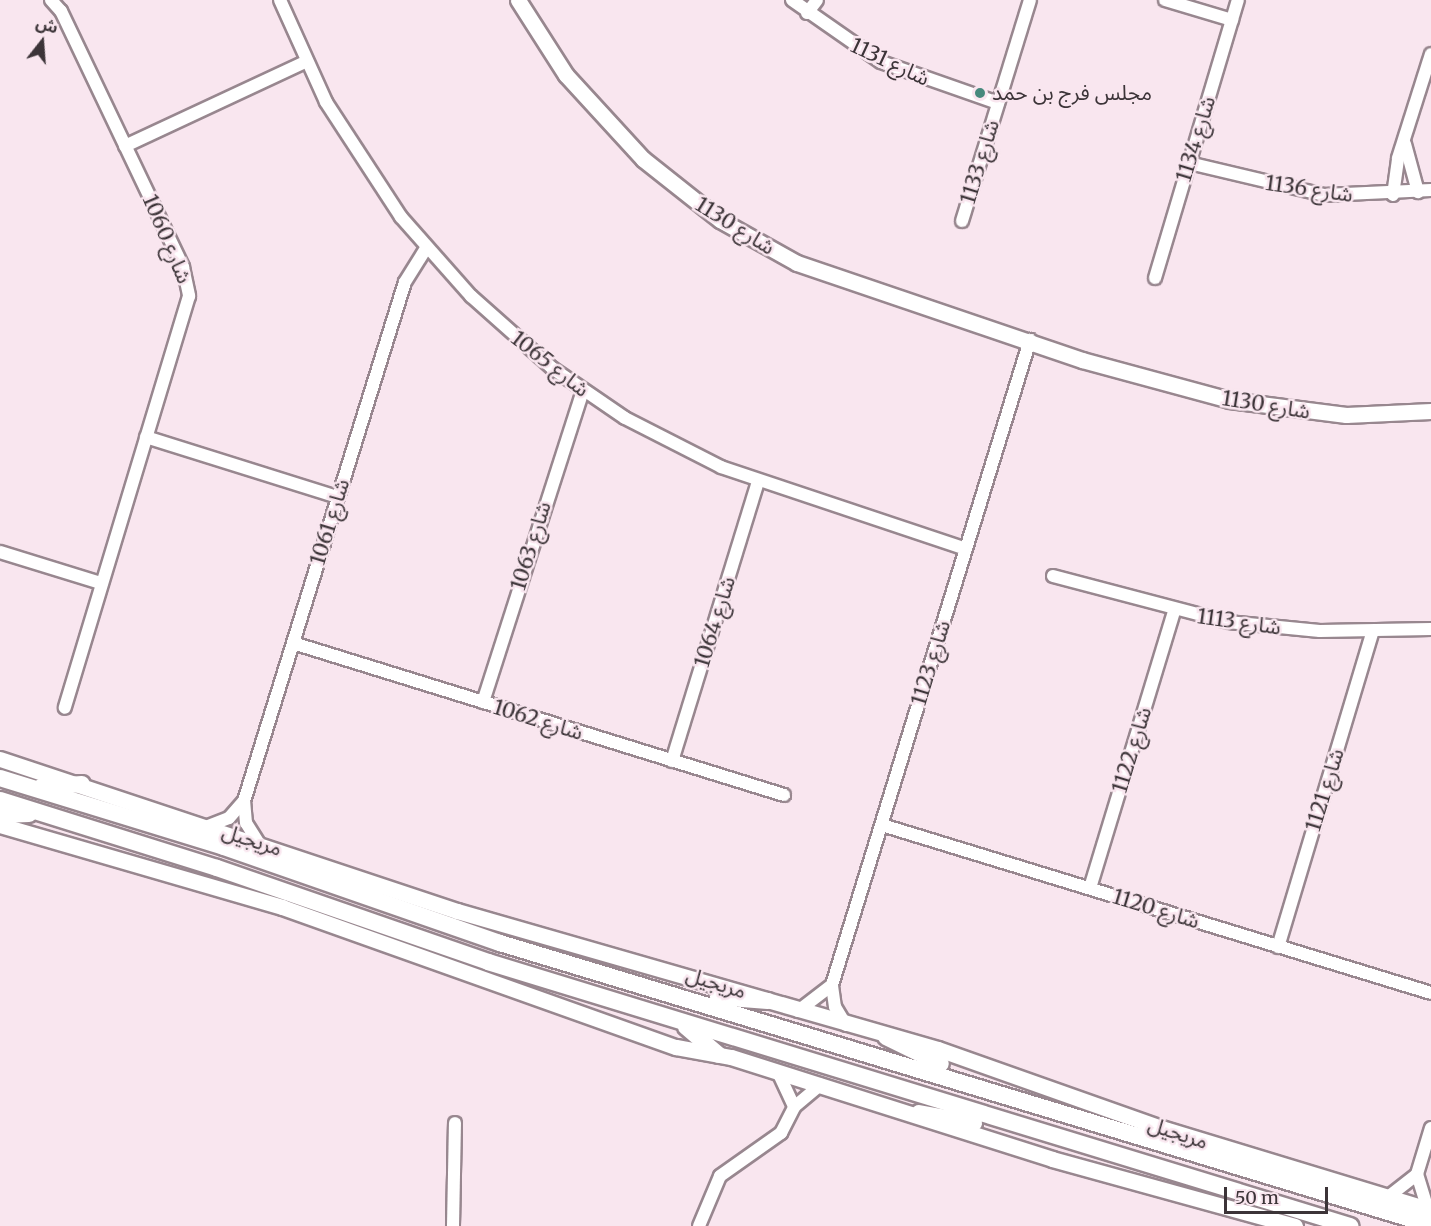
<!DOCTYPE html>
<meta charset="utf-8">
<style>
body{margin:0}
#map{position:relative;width:1431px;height:1226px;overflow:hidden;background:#f9e6ef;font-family:Merriweather,"Noto Sans Arabic",serif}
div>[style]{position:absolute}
.roads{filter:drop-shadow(2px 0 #98878f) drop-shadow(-2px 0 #98878f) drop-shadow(0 2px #98878f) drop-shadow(0 -2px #98878f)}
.minor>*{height:12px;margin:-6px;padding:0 6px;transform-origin:6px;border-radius:6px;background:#fff}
.tertiary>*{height:15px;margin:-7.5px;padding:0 7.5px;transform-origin:7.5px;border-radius:7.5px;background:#fff}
.secondary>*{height:16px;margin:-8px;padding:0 8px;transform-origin:8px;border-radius:8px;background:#fff}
.dots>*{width:16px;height:16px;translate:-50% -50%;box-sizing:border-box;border:3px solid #f9e6ef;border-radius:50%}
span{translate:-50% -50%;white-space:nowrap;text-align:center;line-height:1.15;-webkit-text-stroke:5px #f9e6ef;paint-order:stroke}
.street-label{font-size:21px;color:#3c3438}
.poi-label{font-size:21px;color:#3c3438}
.left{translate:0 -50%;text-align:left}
.north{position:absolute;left:12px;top:12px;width:60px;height:60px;-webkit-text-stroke:4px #f9e6ef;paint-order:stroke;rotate:17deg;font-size:16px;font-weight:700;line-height:24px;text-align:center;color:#3c3438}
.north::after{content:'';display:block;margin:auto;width:21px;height:27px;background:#3c3438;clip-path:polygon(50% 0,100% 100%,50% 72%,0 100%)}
.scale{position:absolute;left:1224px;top:1187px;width:104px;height:27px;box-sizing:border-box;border:3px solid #3c3438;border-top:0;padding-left:8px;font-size:18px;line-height:21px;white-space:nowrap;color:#3c3438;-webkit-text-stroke:4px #f9e6ef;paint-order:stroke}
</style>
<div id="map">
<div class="roads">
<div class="minor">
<div style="left:51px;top:0;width:15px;rotate:48deg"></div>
<div style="left:61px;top:11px;width:284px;rotate:64.5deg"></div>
<div style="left:183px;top:267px;width:30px;rotate:78deg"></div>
<div style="left:189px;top:296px;width:430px;rotate:106.8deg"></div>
<div style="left:280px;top:0;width:112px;rotate:65.7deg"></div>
<div style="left:326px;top:102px;width:137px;rotate:56.9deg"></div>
<div style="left:401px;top:217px;width:106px;rotate:48.5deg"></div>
<div style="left:471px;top:296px;width:108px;rotate:41.6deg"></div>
<div style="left:552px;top:368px;width:88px;rotate:34.4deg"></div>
<div style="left:625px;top:418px;width:108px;rotate:27deg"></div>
<div style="left:721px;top:467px;width:258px;rotate:18.5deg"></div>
<div style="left:792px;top:0;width:108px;rotate:34.9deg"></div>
<div style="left:881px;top:62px;width:124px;rotate:19.3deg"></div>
<div style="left:1165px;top:0;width:70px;rotate:16.6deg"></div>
<div style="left:807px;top:13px;width:16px;rotate:-52deg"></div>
<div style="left:1405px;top:144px;width:50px;rotate:74.8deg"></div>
<div style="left:125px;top:146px;width:199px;rotate:-25deg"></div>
<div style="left:1189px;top:163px;width:139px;rotate:13.3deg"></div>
<div style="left:1324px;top:195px;width:107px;rotate:-2.7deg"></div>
<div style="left:1393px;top:195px;width:37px;rotate:-82deg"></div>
<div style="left:1398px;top:158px;width:109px;rotate:-72.4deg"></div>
<div style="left:962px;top:221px;width:231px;rotate:-72.9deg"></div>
<div style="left:1155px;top:278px;width:290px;rotate:-73.4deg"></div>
<div style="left:146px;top:437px;width:200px;rotate:17.4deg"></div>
<div style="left:0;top:552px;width:106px;rotate:17.1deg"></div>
<div style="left:1053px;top:576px;width:181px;rotate:14.7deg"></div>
<div style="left:1228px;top:622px;width:92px;rotate:5.6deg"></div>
<div style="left:1320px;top:631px;width:111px;rotate:-1deg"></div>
<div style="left:293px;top:643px;width:514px;rotate:17.2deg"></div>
<div style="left:483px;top:702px;width:327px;rotate:-72.2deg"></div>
<div style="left:672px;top:761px;width:292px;rotate:-72.9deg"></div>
<div style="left:882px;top:825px;width:574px;rotate:17.01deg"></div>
<div style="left:208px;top:826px;width:22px;rotate:-21deg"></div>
<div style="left:229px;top:818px;width:23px;rotate:-49deg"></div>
<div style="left:258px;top:842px;width:22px;rotate:-122deg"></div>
<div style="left:246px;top:823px;width:22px;rotate:-95deg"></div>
<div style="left:244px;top:801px;width:543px;rotate:-72.77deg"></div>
<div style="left:405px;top:282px;width:40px;rotate:-58deg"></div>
<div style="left:1090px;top:888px;width:288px;rotate:-73.1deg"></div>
<div style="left:1278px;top:947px;width:328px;rotate:-73.3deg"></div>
<div style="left:798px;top:1011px;width:43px;rotate:-37.4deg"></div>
<div style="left:846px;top:1025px;width:21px;rotate:-121deg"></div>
<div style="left:835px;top:1007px;width:22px;rotate:-98deg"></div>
<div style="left:832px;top:985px;width:675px;rotate:-72.93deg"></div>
<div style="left:778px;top:1072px;width:38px;rotate:65deg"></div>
<div style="left:1417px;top:1174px;width:38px;rotate:73deg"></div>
<div style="left:1388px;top:1197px;width:37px;rotate:-38deg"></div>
<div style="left:1417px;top:1174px;width:48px;rotate:-73.1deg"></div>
<div style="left:453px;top:1226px;width:103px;rotate:-88.9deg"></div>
<div style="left:699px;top:1226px;width:54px;rotate:-67.2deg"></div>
<div style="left:720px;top:1176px;width:75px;rotate:-35.2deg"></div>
<div style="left:781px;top:1133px;width:29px;rotate:-63deg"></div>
<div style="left:794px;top:1107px;width:35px;rotate:-40deg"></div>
</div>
<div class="tertiary">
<div style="left:518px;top:0;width:89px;rotate:57.4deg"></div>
<div style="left:566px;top:75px;width:114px;rotate:47.5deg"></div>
<div style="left:643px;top:159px;width:98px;rotate:38.4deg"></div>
<div style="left:720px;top:220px;width:88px;rotate:29.2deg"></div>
<div style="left:797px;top:263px;width:301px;rotate:18.8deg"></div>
<div style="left:1082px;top:360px;width:152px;rotate:15.2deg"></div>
<div style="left:1229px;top:400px;width:118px;rotate:7.3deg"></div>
<div style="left:1346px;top:415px;width:85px;rotate:-2.7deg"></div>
<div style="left:0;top:759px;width:482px;rotate:18.4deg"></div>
<div style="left:457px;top:911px;width:500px;rotate:16.01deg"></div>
<div style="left:938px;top:1049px;width:237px;rotate:19.5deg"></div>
<div style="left:1161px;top:1128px;width:282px;rotate:16.9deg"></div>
<div style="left:0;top:825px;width:294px;rotate:16.2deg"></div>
<div style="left:282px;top:907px;width:418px;rotate:19.6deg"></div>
<div style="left:676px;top:1047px;width:56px;rotate:10.3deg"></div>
<div style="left:731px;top:1057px;width:337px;rotate:17.6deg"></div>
<div style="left:1052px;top:1159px;width:252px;rotate:15.4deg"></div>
</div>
<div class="secondary">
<div style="left:0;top:778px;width:234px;rotate:17.1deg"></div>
<div style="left:224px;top:847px;width:292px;rotate:19.2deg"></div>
<div style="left:500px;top:943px;width:973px;rotate:16.85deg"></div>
<div style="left:41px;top:787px;width:41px;rotate:-4.2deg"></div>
<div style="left:0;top:800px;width:227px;rotate:17.4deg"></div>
<div style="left:217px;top:868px;width:287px;rotate:19.1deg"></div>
<div style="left:488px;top:962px;width:902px;rotate:17.03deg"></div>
<div style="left:0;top:815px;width:29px;rotate:-2deg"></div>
<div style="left:718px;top:997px;width:50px;rotate:4.6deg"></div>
<div style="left:686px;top:1027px;width:43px;rotate:40.3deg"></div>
<div style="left:886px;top:1037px;width:61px;rotate:26.1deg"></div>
<div style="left:919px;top:1113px;width:56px;rotate:10.3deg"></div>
</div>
</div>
<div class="dots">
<div style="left:980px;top:93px;background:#478a7d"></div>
</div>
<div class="street-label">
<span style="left:890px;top:62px;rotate:25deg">شارع 1131</span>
<span style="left:1196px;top:139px;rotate:-73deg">شارع 1134</span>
<span style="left:980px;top:162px;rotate:-73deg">شارع 1133</span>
<span style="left:1309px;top:189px;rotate:8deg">شارع 1136</span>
<span style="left:735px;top:226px;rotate:32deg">شارع 1130</span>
<span style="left:167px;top:239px;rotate:67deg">شارع 1060</span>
<span style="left:550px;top:364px;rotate:38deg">شارع 1065</span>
<span style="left:1266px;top:405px;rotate:9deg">شارع 1130</span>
<span style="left:330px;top:522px;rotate:-73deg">شارع 1061</span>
<span style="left:531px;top:546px;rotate:-73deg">شارع 1063</span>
<span style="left:715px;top:622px;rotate:-73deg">شارع 1064</span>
<span style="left:1239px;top:622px;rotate:8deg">شارع 1113</span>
<span style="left:931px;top:663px;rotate:-73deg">شارع 1123</span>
<span style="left:538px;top:720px;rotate:17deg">شارع 1062</span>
<span style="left:1132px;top:750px;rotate:-73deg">شارع 1122</span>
<span style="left:1325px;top:790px;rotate:-73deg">شارع 1121</span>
<span style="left:252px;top:840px;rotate:18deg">مريجيل</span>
<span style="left:1156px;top:909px;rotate:17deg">شارع 1120</span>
<span style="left:716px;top:983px;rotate:17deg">مريجيل</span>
<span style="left:1178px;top:1133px;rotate:18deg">مريجيل</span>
</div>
<div class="poi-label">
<span class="left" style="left:992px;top:93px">مجلس فرج بن حمد</span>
</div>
<div class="north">ش</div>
<div class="scale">50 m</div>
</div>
